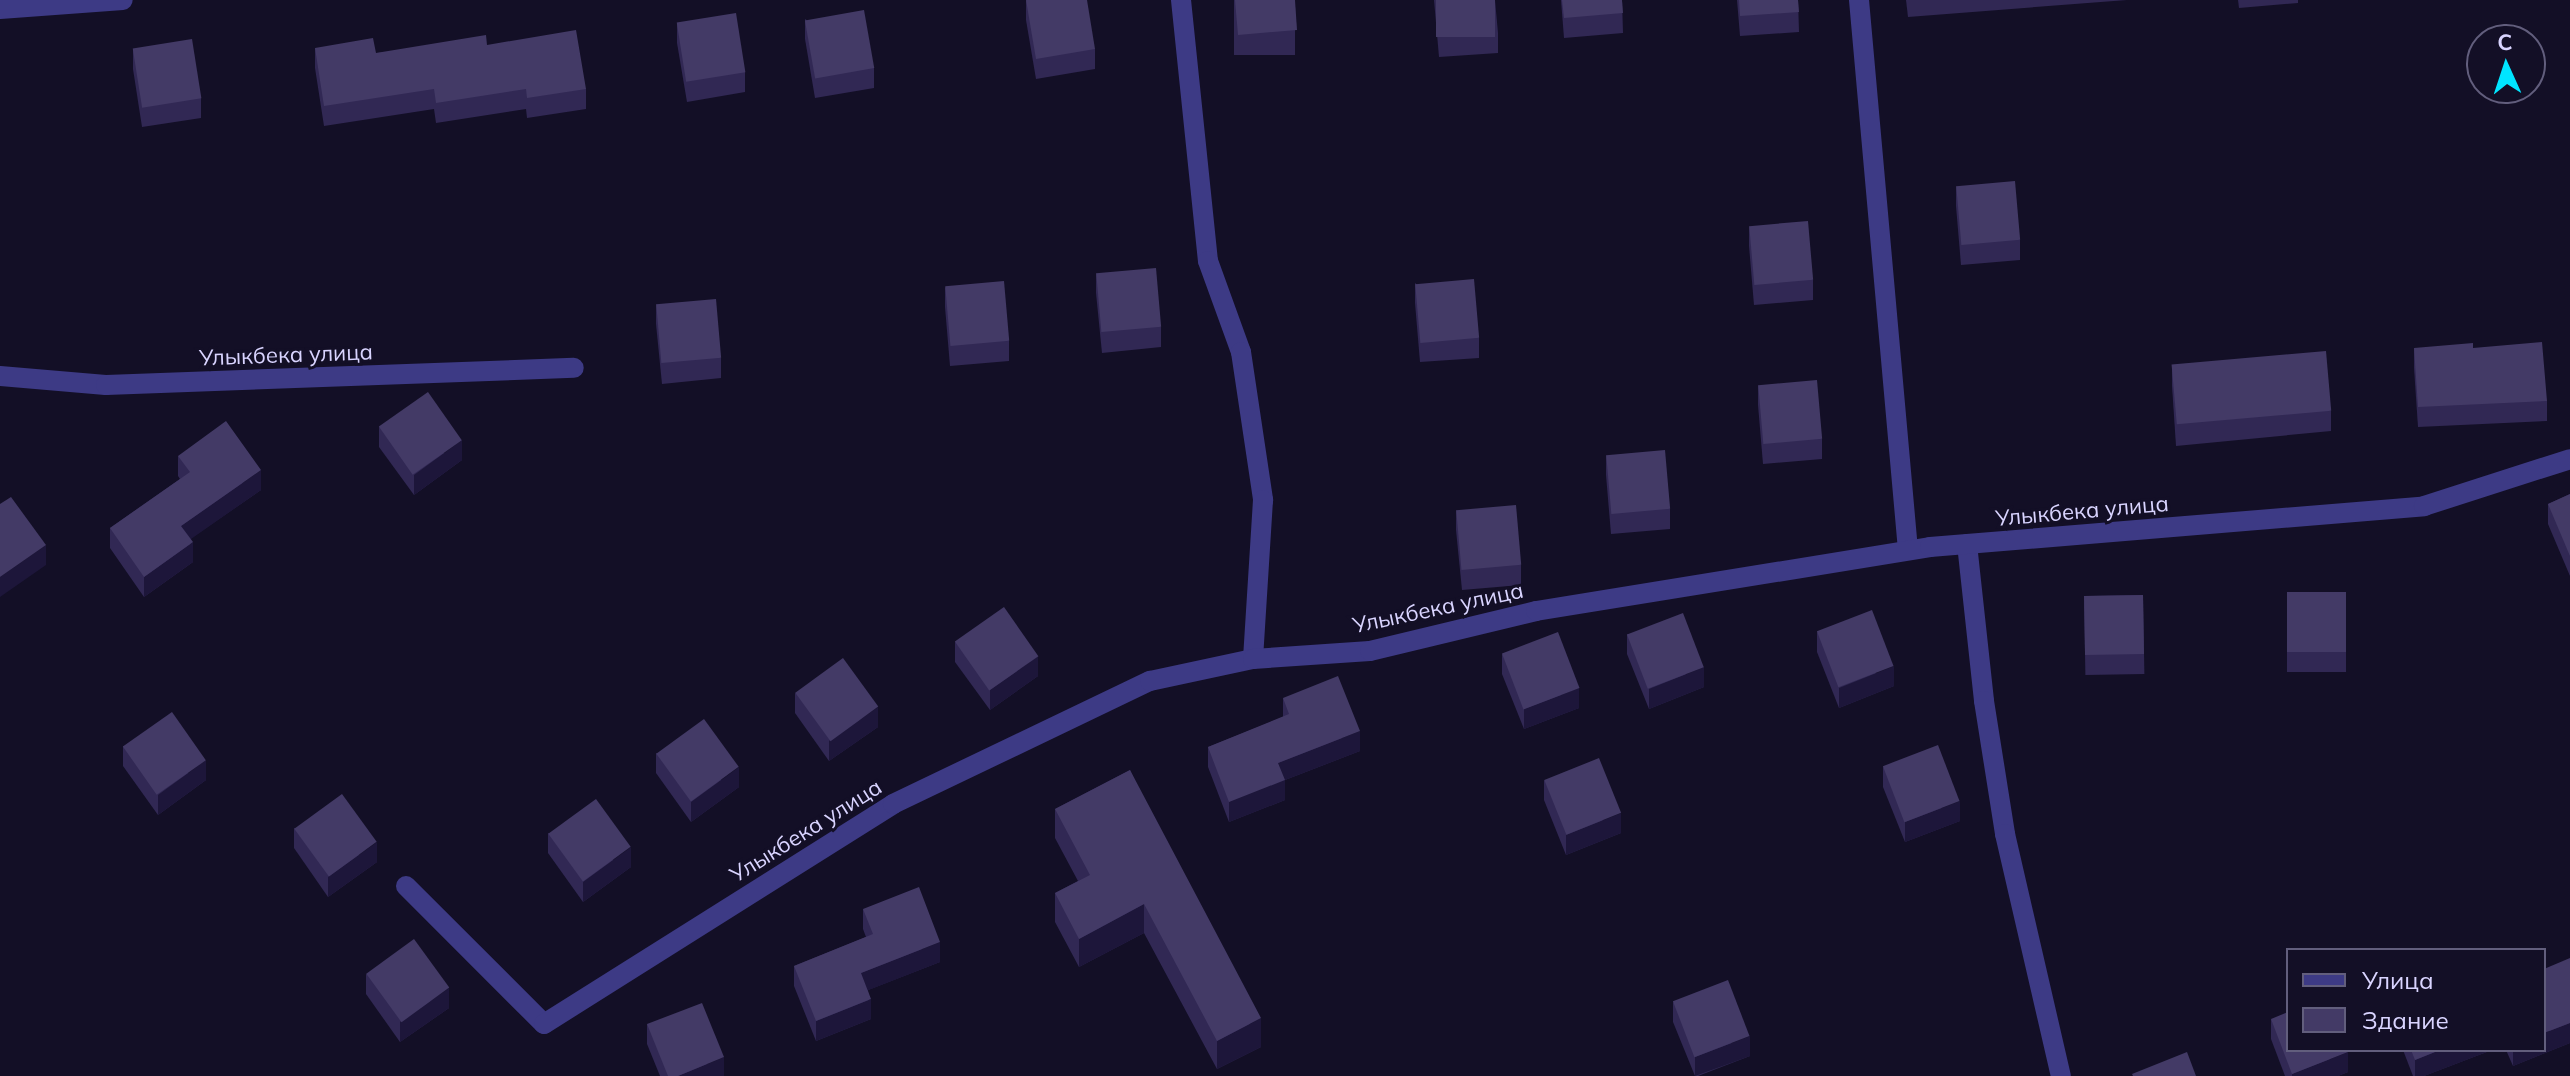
<!DOCTYPE html>
<meta charset="utf-8">
<style>
body{margin:0}
#map{position:relative;width:2570px;height:1076px;overflow:hidden;background:#130f26;font-family:Mulish,sans-serif}
div>[style]{position:absolute}
.lane>*{height:20px;margin:-10px;padding:0 10px;transform-origin:10px;border-radius:10px;background:#3d3a85}
.street>*{height:20px;margin:-10px;padding:0 10px;transform-origin:10px;border-radius:10px;background:#3d3a85}
.wall>*{inset:0;background:#312854;transform-origin:0 0}
.shaded-wall>*{inset:0;background:#1d163a}
.building>*{inset:0;background:#433a66;transform-origin:0 0}
span{translate:-50% -50%;white-space:nowrap;text-align:center;line-height:1.15;-webkit-text-stroke:6px #130f26;paint-order:stroke}
.street-label{font-size:22px;color:#d9d4ff}
.legend{position:absolute;left:2286px;top:948px;width:260px;height:104px;box-sizing:border-box;background:#130f26;border:2px solid #625e7d;margin:0;padding:10px 14px;list-style:none;font-size:24px;color:#d9d4ff}
.legend li{display:flex;align-items:center;gap:16px;height:40px}
.legend b{width:40px;border:2px solid #625e7d}
.north{position:absolute;left:2466px;top:24px;width:80px;height:80px;box-sizing:border-box;background:#130f26;border:2px solid #625e7d;border-radius:50%;rotate:357deg;font-size:22px;font-weight:700;line-height:32px;text-align:center;color:#d9d4ff}
.north::after{content:'';display:block;margin:auto;width:28px;height:36px;background:#00e5ff;clip-path:polygon(50% 0,100% 100%,50% 72%,0 100%)}
</style>
<div id="map">
<div class="lane">
<div style="left:1181px;top:0;width:262px;rotate:84.1deg"></div>
<div style="left:1208px;top:261px;width:97px;rotate:70.1deg"></div>
<div style="left:1241px;top:352px;width:150px;rotate:81.5deg"></div>
<div style="left:1263px;top:500px;width:159px;rotate:93.6deg"></div>
<div style="left:1859px;top:0;width:552px;rotate:84.91deg"></div>
<div style="left:1967px;top:544px;width:158px;rotate:83.8deg"></div>
<div style="left:1984px;top:701px;width:135px;rotate:81deg"></div>
<div style="left:2005px;top:834px;width:248px;rotate:77deg"></div>
</div>
<div class="street">
<div style="left:0;top:9px;width:123px;rotate:-4.2deg"></div>
<div style="left:0;top:376px;width:106px;rotate:4.9deg"></div>
<div style="left:106px;top:385px;width:468px;rotate:-2.1deg"></div>
<div style="left:406px;top:886px;width:195px;rotate:45deg"></div>
<div style="left:544px;top:1024px;width:413px;rotate:-32.2deg"></div>
<div style="left:893px;top:804px;width:285px;rotate:-25.6deg"></div>
<div style="left:1150px;top:681px;width:105px;rotate:-12.1deg"></div>
<div style="left:1253px;top:659px;width:117px;rotate:-3.9deg"></div>
<div style="left:1370px;top:651px;width:171px;rotate:-13.5deg"></div>
<div style="left:1536px;top:611px;width:399px;rotate:-9.2deg"></div>
<div style="left:1930px;top:547px;width:496px;rotate:-4.7deg"></div>
<div style="left:2424px;top:506px;width:153px;rotate:-17.8deg"></div>
</div>
<div class="wall">
<div style="clip-path:polygon(1026px 0,1095px 49px,1095px 69px,1036px 79px,1026px 20px)"></div>
<div style="left:1234px;top:0;width:61px;height:55px"></div>
<div style="clip-path:polygon(1434px 0,1495px 0,1498px 33px,1498px 53px,1439px 57px)"></div>
<div style="clip-path:polygon(1561px 0,1622px 0,1623px 33px,1564px 38px)"></div>
<div style="clip-path:polygon(1737px 0,1798px 0,1799px 32px,1740px 36px)"></div>
<div style="clip-path:polygon(1906px 0,2127px 0,1908px 17px)"></div>
<div style="clip-path:polygon(2238px 0,2298px 0,2298px 3px,2239px 8px)"></div>
<div style="clip-path:polygon(805px 19px,874px 68px,874px 88px,815px 98px,805px 39px)"></div>
<div style="clip-path:polygon(677px 23px,745px 72px,745px 92px,687px 102px,677px 43px)"></div>
<div style="clip-path:polygon(487px 45px,586px 89px,586px 109px,527px 118px,526px 109px,436px 123px,434px 109px,324px 126px,315px 68px,315px 48px,376px 53px)"></div>
<div style="clip-path:polygon(133px 49px,201px 98px,201px 118px,142px 127px,133px 69px)"></div>
<div style="clip-path:polygon(1956px 186px,2020px 240px,2020px 260px,1961px 265px,1956px 206px)"></div>
<div style="clip-path:polygon(1749px 226px,1813px 280px,1813px 300px,1754px 305px,1749px 246px)"></div>
<div style="clip-path:polygon(1096px 273px,1161px 327px,1161px 347px,1102px 353px,1096px 293px)"></div>
<div style="clip-path:polygon(1415px 283px,1479px 338px,1479px 358px,1420px 362px,1415px 303px)"></div>
<div style="clip-path:polygon(945px 287px,1009px 341px,1009px 361px,950px 366px,945px 307px)"></div>
<div style="clip-path:polygon(656px 304px,721px 358px,721px 378px,662px 384px,656px 324px)"></div>
<div style="clip-path:polygon(2414px 348px,2547px 401px,2547px 421px,2418px 427px,2414px 368px)"></div>
<div style="clip-path:polygon(2172px 366px,2331px 411px,2331px 431px,2176px 446px,2172px 386px)"></div>
<div style="clip-path:polygon(1758px 385px,1822px 439px,1822px 459px,1763px 464px,1758px 405px)"></div>
<div style="clip-path:polygon(379px 427px,462px 460px,414px 495px,379px 447px)"></div>
<div style="clip-path:polygon(1606px 455px,1670px 509px,1670px 529px,1611px 534px,1606px 475px)"></div>
<div style="clip-path:polygon(178px 456px,261px 490px,190px 539px,193px 562px,144px 597px,110px 548px,110px 528px,180px 479px,178px 476px)"></div>
<div style="clip-path:polygon(2570px 494px,2570px 576px,2548px 524px,2548px 504px)"></div>
<div style="clip-path:polygon(1456px 510px,1521px 565px,1521px 585px,1462px 590px,1456px 530px)"></div>
<div style="left:2287px;top:592px;width:59px;height:80px"></div>
<div style="left:2143px;top:595px;width:79px;height:59px;rotate:89deg"></div>
<div style="clip-path:polygon(1817px 632px,1894px 686px,1839px 708px,1817px 652px)"></div>
<div style="clip-path:polygon(1627px 634px,1704px 687px,1649px 709px,1627px 654px)"></div>
<div style="clip-path:polygon(955px 642px,1038px 676px,990px 710px,955px 662px)"></div>
<div style="clip-path:polygon(1502px 654px,1579px 708px,1524px 729px,1502px 674px)"></div>
<div style="clip-path:polygon(795px 693px,878px 727px,829px 761px,795px 713px)"></div>
<div style="clip-path:polygon(1283px 698px,1360px 751px,1285px 780px,1285px 800px,1229px 822px,1208px 767px,1208px 747px,1283px 717px)"></div>
<div style="clip-path:polygon(123px 746px,206px 780px,158px 815px,123px 766px)"></div>
<div style="clip-path:polygon(656px 753px,739px 787px,691px 822px,656px 773px)"></div>
<div style="clip-path:polygon(1883px 767px,1960px 821px,1905px 842px,1883px 787px)"></div>
<div style="clip-path:polygon(1130px 770px,1261px 1047px,1217px 1069px,1144px 933px,1079px 967px,1055px 922px,1055px 893px,1078px 881px,1055px 838px,1055px 809px)"></div>
<div style="clip-path:polygon(1544px 780px,1621px 833px,1566px 855px,1544px 800px)"></div>
<div style="clip-path:polygon(294px 828px,377px 862px,328px 897px,294px 848px)"></div>
<div style="clip-path:polygon(548px 833px,631px 867px,583px 902px,548px 853px)"></div>
<div style="clip-path:polygon(863px 909px,940px 962px,868px 990px,871px 1019px,816px 1041px,794px 986px,794px 966px,866px 937px,863px 929px)"></div>
<div style="clip-path:polygon(2570px 958px,2570px 1043px,2513px 1066px,2506px 1050px,2544px 1050px)"></div>
<div style="clip-path:polygon(366px 974px,449px 1008px,400px 1042px,366px 994px)"></div>
<div style="clip-path:polygon(1673px 1002px,1750px 1056px,1698px 1076px,1695px 1076px,1673px 1022px)"></div>
<div style="clip-path:polygon(2271px 1019px,2348px 1072px,2338px 1076px,2285px 1076px,2271px 1039px)"></div>
<div style="clip-path:polygon(647px 1024px,724px 1076px,660px 1076px,647px 1044px)"></div>
<div style="clip-path:polygon(2403px 1050px,2492px 1050px,2424px 1076px,2413px 1076px)"></div>
</div>
<div class="shaded-wall">
<div style="clip-path:polygon(462px 440px,462px 460px,414px 495px,414px 475px)"></div>
<div style="clip-path:polygon(261px 470px,261px 490px,181px 546px,181px 526px)"></div>
<div style="clip-path:polygon(193px 542px,193px 562px,144px 597px,144px 577px)"></div>
<div style="clip-path:polygon(46px 545px,46px 565px,0 597px,0 577px)"></div>
<div style="clip-path:polygon(1038px 656px,1038px 676px,990px 710px,990px 690px)"></div>
<div style="clip-path:polygon(1894px 666px,1894px 686px,1839px 708px,1839px 688px)"></div>
<div style="clip-path:polygon(1704px 667px,1704px 687px,1649px 709px,1649px 689px)"></div>
<div style="clip-path:polygon(1579px 688px,1579px 708px,1524px 729px,1524px 709px)"></div>
<div style="clip-path:polygon(878px 707px,878px 727px,829px 761px,829px 741px)"></div>
<div style="clip-path:polygon(1360px 731px,1360px 751px,1285px 780px,1285px 800px,1229px 822px,1229px 802px,1278px 763px)"></div>
<div style="clip-path:polygon(206px 760px,206px 780px,158px 815px,158px 795px)"></div>
<div style="clip-path:polygon(739px 767px,739px 787px,691px 822px,691px 802px)"></div>
<div style="clip-path:polygon(1960px 801px,1960px 821px,1905px 842px,1905px 822px)"></div>
<div style="clip-path:polygon(1621px 813px,1621px 833px,1566px 855px,1566px 835px)"></div>
<div style="clip-path:polygon(377px 842px,377px 862px,328px 897px,328px 877px)"></div>
<div style="clip-path:polygon(631px 847px,631px 867px,583px 902px,583px 882px)"></div>
<div style="clip-path:polygon(1144px 904px,1144px 933px,1079px 967px,1079px 939px)"></div>
<div style="clip-path:polygon(940px 942px,940px 962px,861px 993px,861px 973px)"></div>
<div style="clip-path:polygon(449px 988px,449px 1008px,400px 1042px,400px 1022px)"></div>
<div style="clip-path:polygon(871px 999px,871px 1019px,816px 1041px,816px 1021px)"></div>
<div style="clip-path:polygon(1261px 1018px,1261px 1047px,1217px 1069px,1217px 1041px)"></div>
<div style="clip-path:polygon(2570px 1023px,2570px 1043px,2513px 1066px,2513px 1050px,2544px 1050px,2544px 1033px)"></div>
<div style="clip-path:polygon(1750px 1036px,1750px 1056px,1695px 1076px,1695px 1057px)"></div>
<div style="clip-path:polygon(2440px 1050px,2492px 1050px,2424px 1076px,2415px 1076px,2415px 1060px)"></div>
<div style="clip-path:polygon(2348px 1052px,2348px 1072px,2338px 1076px,2292px 1076px,2292px 1074px)"></div>
<div style="clip-path:polygon(724px 1057px,724px 1076px,678px 1076px)"></div>
</div>
<div class="building">
<div style="clip-path:polygon(1026px 0,1087px 0,1095px 49px,1036px 59px)"></div>
<div style="clip-path:polygon(1235px 0,1295px 0,1297px 30px,1238px 35px)"></div>
<div style="left:1436px;top:0;width:59px;height:37px"></div>
<div style="clip-path:polygon(1562px 0,1622px 0,1623px 13px,1564px 18px)"></div>
<div style="clip-path:polygon(1739px 0,1798px 0,1799px 12px,1740px 16px)"></div>
<div style="left:864px;top:10px;width:59px;height:60px;rotate:80deg"></div>
<div style="left:736px;top:13px;width:60px;height:60px;rotate:81deg"></div>
<div style="clip-path:polygon(576px 30px,586px 89px,527px 98px,526px 89px,436px 103px,434px 89px,324px 106px,315px 48px,373px 38px,376px 53px,486px 35px,487px 45px)"></div>
<div style="left:192px;top:39px;width:60px;height:60px;rotate:81deg"></div>
<div style="left:2015px;top:181px;width:59px;height:59px;rotate:85deg"></div>
<div style="left:1808px;top:221px;width:59px;height:59px;rotate:85deg"></div>
<div style="left:1156px;top:268px;width:59px;height:60px;rotate:85deg"></div>
<div style="left:1474px;top:279px;width:59px;height:59px;rotate:85deg"></div>
<div style="left:1004px;top:281px;width:60px;height:59px;rotate:85deg"></div>
<div style="left:716px;top:299px;width:59px;height:60px;rotate:85deg"></div>
<div style="clip-path:polygon(2542px 342px,2547px 401px,2418px 407px,2414px 348px,2473px 343px,2473px 348px)"></div>
<div style="left:2326px;top:351px;width:60px;height:155px;rotate:85deg"></div>
<div style="left:1817px;top:380px;width:59px;height:59px;rotate:85deg"></div>
<div style="left:428px;top:392px;width:59px;height:60px;rotate:55deg"></div>
<div style="clip-path:polygon(226px 421px,261px 470px,181px 526px,193px 542px,144px 577px,110px 528px,190px 472px,178px 456px)"></div>
<div style="left:1665px;top:450px;width:59px;height:59px;rotate:85deg"></div>
<div style="clip-path:polygon(2570px 494px,2570px 556px,2548px 504px)"></div>
<div style="clip-path:polygon(11px 497px,46px 545px,0 577px,0 504px)"></div>
<div style="left:1516px;top:505px;width:60px;height:60px;rotate:85deg"></div>
<div style="left:2287px;top:592px;width:59px;height:60px"></div>
<div style="left:2143px;top:595px;width:59px;height:59px;rotate:89deg"></div>
<div style="left:1004px;top:607px;width:60px;height:60px;rotate:55deg"></div>
<div style="left:1872px;top:610px;width:60px;height:59px;rotate:69deg"></div>
<div style="left:1683px;top:613px;width:58px;height:60px;rotate:69deg"></div>
<div style="left:1558px;top:632px;width:60px;height:60px;rotate:69deg"></div>
<div style="left:843px;top:658px;width:60px;height:59px;rotate:54deg"></div>
<div style="clip-path:polygon(1338px 676px,1360px 731px,1278px 763px,1285px 780px,1229px 802px,1208px 747px,1289px 714px,1283px 698px)"></div>
<div style="left:172px;top:712px;width:59px;height:60px;rotate:55deg"></div>
<div style="left:704px;top:719px;width:59px;height:59px;rotate:54deg"></div>
<div style="left:1938px;top:745px;width:60px;height:59px;rotate:69deg"></div>
<div style="left:1599px;top:758px;width:59px;height:59px;rotate:68deg"></div>
<div style="clip-path:polygon(1130px 770px,1261px 1018px,1217px 1041px,1144px 904px,1079px 939px,1055px 893px,1090px 875px,1055px 809px)"></div>
<div style="left:342px;top:794px;width:59px;height:59px;rotate:54deg"></div>
<div style="left:596px;top:799px;width:59px;height:59px;rotate:54deg"></div>
<div style="clip-path:polygon(919px 887px,940px 942px,861px 973px,871px 999px,816px 1021px,794px 966px,873px 934px,863px 909px)"></div>
<div style="left:414px;top:939px;width:60px;height:59px;rotate:54deg"></div>
<div style="clip-path:polygon(2570px 958px,2570px 1023px,2544px 1033px,2544px 969px)"></div>
<div style="left:1728px;top:980px;width:60px;height:59px;rotate:69deg"></div>
<div style="clip-path:polygon(702px 1003px,724px 1057px,678px 1076px,668px 1076px,647px 1024px)"></div>
<div style="clip-path:polygon(2288px 1012px,2288px 1050px,2347px 1050px,2348px 1052px,2292px 1074px,2271px 1019px)"></div>
<div style="clip-path:polygon(2411px 1050px,2440px 1050px,2415px 1060px)"></div>
<div style="clip-path:polygon(2187px 1052px,2196px 1076px,2133px 1076px,2132px 1074px)"></div>
</div>
<div class="street-label">
<span style="left:286px;top:355px;rotate:-2deg">Улыкбека улица</span>
<span style="left:2082px;top:511px;rotate:-5deg">Улыкбека улица</span>
<span style="left:1438px;top:608px;rotate:-12deg">Улыкбека улица</span>
<span style="left:806px;top:831px;rotate:-32deg">Улыкбека улица</span>
</div>
<ul class="legend">
<li><b style="height:10px;background:#3d3a85"></b>Улица</li>
<li><b style="height:22px;background:#433a66"></b>Здание</li>
</ul>
<div class="north">С</div>
</div>
